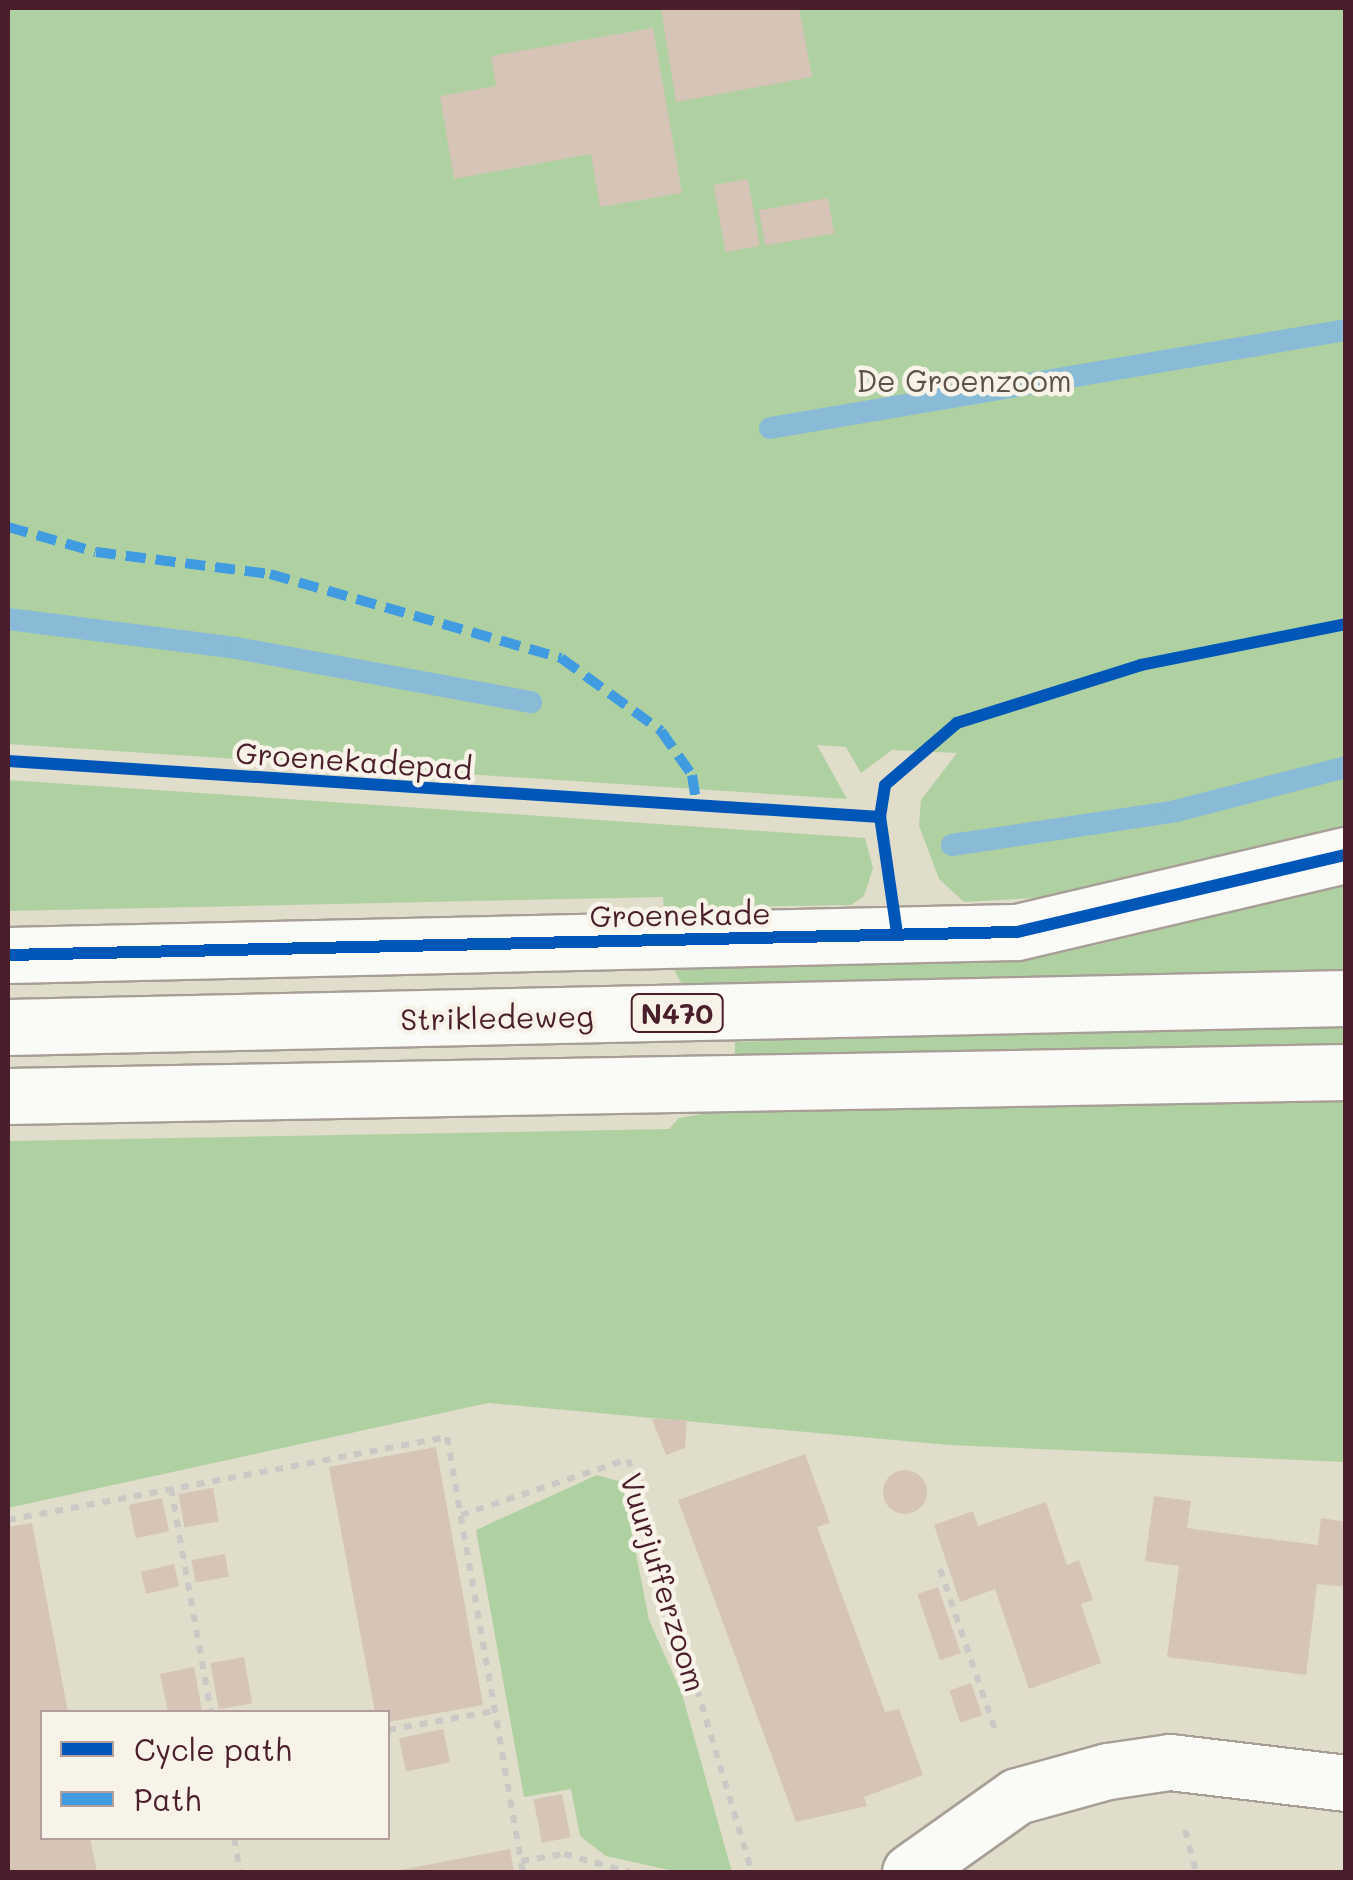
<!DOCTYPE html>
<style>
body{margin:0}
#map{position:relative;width:1353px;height:1880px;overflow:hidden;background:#e1ddcb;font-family:Mali,sans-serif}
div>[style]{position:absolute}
.green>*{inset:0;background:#afd1a2}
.stream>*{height:22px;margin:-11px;padding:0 11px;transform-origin:11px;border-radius:11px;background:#89bbd6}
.building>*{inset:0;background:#d6c4b6;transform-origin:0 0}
.round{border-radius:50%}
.path>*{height:6px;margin-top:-3px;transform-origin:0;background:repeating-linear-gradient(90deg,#ccc8c5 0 8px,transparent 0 16px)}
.roads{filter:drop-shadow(2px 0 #a79f96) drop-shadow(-2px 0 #a79f96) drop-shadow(0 2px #a79f96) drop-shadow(0 -2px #a79f96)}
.minor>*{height:55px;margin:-27.5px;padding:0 27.5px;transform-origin:27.5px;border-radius:27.5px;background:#fafaf7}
.primary>*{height:55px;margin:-27.5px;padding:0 27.5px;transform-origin:27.5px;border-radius:27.5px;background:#fafaf7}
.quiet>*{height:10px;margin-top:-5px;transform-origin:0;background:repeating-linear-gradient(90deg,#409be1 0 20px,transparent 0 30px)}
.cycleway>*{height:12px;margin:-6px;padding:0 6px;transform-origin:6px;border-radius:6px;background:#0057b8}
span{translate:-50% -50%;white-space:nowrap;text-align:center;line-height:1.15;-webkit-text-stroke:9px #f7f3e8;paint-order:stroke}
.shield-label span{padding:2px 8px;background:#f7f3e8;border:2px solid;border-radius:8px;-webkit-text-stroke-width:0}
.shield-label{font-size:28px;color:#4a1f2b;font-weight:700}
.park-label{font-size:30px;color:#5c5245}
.street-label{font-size:30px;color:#4a1f2b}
.frame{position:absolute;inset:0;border:10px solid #4a1f2b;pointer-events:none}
.legend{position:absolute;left:40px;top:1710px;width:350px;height:130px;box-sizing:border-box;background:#f7f3e8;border:2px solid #b29e9c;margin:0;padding:12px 18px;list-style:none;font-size:30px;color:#4a1f2b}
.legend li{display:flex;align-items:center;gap:20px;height:50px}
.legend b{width:50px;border:2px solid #b29e9c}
</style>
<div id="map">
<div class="green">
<div style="clip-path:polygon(8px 8px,1345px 8px,1345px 832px,1070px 896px,964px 902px,939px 879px,919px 826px,921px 800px,957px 753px,892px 750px,861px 773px,846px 747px,817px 745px,847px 799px,8px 744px)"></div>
<div style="clip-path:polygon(8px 780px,865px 838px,873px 868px,864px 896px,851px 905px,664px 908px,663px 897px,8px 911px)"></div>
<div style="clip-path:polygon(1345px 884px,1345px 976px,689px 997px,673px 968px,1092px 946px)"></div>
<div style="clip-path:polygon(1346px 1020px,1345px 1050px,735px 1058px,735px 1042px)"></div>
<div style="clip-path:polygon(1345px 1097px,1345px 1462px,949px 1445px,488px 1403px,8px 1508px,8px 1141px,669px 1129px,679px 1118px,736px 1108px)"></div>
<div style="clip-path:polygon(597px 1475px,622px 1482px,649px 1620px,682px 1694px,732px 1872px,678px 1872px,606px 1856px,580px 1836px,571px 1789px,524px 1797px,476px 1530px)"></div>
</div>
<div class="stream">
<div style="left:770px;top:428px;width:584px;rotate:-9.66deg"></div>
<div style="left:8px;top:619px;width:230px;rotate:7.2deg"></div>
<div style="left:236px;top:648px;width:300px;rotate:10.4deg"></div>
<div style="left:952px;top:845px;width:227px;rotate:-8.6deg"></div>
<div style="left:1176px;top:811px;width:176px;rotate:-14.5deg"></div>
</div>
<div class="building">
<div style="clip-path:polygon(661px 8px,799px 8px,812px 77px,676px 102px)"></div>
<div style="clip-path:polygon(653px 28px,682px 193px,600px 207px,591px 154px,454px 179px,440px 96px,496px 86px,491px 56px)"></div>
<div style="left:748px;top:179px;width:68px;height:35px;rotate:80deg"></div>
<div style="left:828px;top:198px;width:36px;height:70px;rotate:80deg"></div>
<div style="clip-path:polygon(652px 1419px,687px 1420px,685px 1448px,666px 1455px)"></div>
<div style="clip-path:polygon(436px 1447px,483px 1705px,388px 1722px,388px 1712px,375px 1712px,329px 1467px)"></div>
<div style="clip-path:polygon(805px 1454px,830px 1523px,817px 1527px,885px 1712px,899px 1709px,923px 1775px,864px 1797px,867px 1806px,796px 1822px,678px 1500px)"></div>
<div class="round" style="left:883px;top:1470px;width:44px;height:44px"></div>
<div style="left:213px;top:1488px;width:34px;height:35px;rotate:80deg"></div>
<div style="clip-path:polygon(1154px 1496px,1191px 1501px,1187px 1528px,1253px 1537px,1318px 1545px,1321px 1518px,1346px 1522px,1346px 1587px,1317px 1584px,1306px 1675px,1167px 1657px,1179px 1566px,1145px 1561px)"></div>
<div style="left:162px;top:1498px;width:34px;height:34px;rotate:78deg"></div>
<div style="clip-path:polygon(1046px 1502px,1067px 1565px,1079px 1560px,1093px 1600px,1081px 1604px,1101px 1663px,1029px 1689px,995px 1589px,960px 1602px,934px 1525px,973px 1511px,978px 1526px)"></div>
<div style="clip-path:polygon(32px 1523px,68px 1712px,42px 1712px,42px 1838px,90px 1838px,97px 1872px,8px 1872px,8px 1527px)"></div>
<div style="left:225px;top:1554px;width:23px;height:34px;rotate:80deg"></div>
<div style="left:174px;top:1564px;width:23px;height:34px;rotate:77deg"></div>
<div style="left:938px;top:1587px;width:70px;height:22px;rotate:71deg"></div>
<div style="left:244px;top:1657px;width:47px;height:34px;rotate:80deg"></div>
<div style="clip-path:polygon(194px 1667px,202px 1711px,168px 1712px,160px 1674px)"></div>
<div style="left:971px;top:1683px;width:34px;height:23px;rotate:71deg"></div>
<div style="left:443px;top:1729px;width:34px;height:45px;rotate:78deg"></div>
<div style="left:562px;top:1794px;width:44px;height:29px;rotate:79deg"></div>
<div style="clip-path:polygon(510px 1849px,514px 1872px,395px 1872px,395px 1871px)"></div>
</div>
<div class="path">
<div style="left:171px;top:1488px;width:228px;rotate:79.9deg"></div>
<div style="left:461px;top:1515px;width:176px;rotate:-18.5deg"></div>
<div style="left:628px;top:1459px;width:431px;rotate:73.3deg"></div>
<div style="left:8px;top:1520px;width:447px;rotate:-10.7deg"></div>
<div style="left:447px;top:1437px;width:442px;rotate:80.1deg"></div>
<div style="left:940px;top:1569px;width:173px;rotate:71.1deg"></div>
<div style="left:388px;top:1730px;width:109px;rotate:-10.1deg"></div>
<div style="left:1185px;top:1830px;width:43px;rotate:75.3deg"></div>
<div style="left:234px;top:1838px;width:35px;rotate:80deg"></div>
<div style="left:521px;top:1861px;width:44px;rotate:-9.2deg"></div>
<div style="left:564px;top:1854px;width:67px;rotate:15.5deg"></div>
</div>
<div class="roads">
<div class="minor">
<div style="left:8px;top:955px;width:1009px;rotate:-1.31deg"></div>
<div style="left:1017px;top:932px;width:338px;rotate:-13.2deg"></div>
<div style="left:910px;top:1872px;width:131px;rotate:-35.4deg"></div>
<div style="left:1017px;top:1796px;width:94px;rotate:-15.4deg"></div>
<div style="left:1108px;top:1771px;width:63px;rotate:-8.3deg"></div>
<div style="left:1170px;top:1762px;width:177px;rotate:6.8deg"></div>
</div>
<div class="primary">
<div style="left:8px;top:1027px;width:1338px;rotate:-1.24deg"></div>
<div style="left:8px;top:1096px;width:1338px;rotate:-1.03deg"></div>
</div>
</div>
<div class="quiet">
<div style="left:8px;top:527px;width:91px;rotate:15.9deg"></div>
<div style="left:96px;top:552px;width:175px;rotate:7.2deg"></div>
<div style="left:270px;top:574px;width:303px;rotate:16.1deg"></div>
<div style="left:561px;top:658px;width:124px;rotate:36.1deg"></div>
<div style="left:661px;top:731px;width:54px;rotate:54.8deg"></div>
<div style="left:692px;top:775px;width:33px;rotate:81deg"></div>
</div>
<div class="cycleway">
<div style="left:8px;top:761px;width:874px;rotate:3.67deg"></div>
<div style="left:897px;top:933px;width:117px;rotate:-98.3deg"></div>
<div style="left:880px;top:817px;width:32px;rotate:-81deg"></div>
<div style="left:885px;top:785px;width:95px;rotate:-40.7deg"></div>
<div style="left:957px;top:723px;width:193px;rotate:-17.5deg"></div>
<div style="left:1141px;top:665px;width:209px;rotate:-11.3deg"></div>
<div style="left:8px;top:955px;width:1009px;rotate:-1.31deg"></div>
<div style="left:1017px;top:932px;width:338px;rotate:-13.2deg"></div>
</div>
<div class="shield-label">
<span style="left:677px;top:1013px">N470</span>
</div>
<div class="park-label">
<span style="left:964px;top:380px">De Groenzoom</span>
</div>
<div class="street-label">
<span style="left:354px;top:760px;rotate:4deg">Groenekadepad</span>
<span style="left:680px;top:914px;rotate:-1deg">Groenekade</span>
<span style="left:497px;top:1017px;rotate:-1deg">Strikledeweg</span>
<span style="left:664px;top:1582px;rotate:73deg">Vuurjufferzoom</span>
</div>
<div class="frame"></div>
<ul class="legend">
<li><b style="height:12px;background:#0057b8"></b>Cycle path</li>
<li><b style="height:12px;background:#409be1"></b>Path</li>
</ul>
</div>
